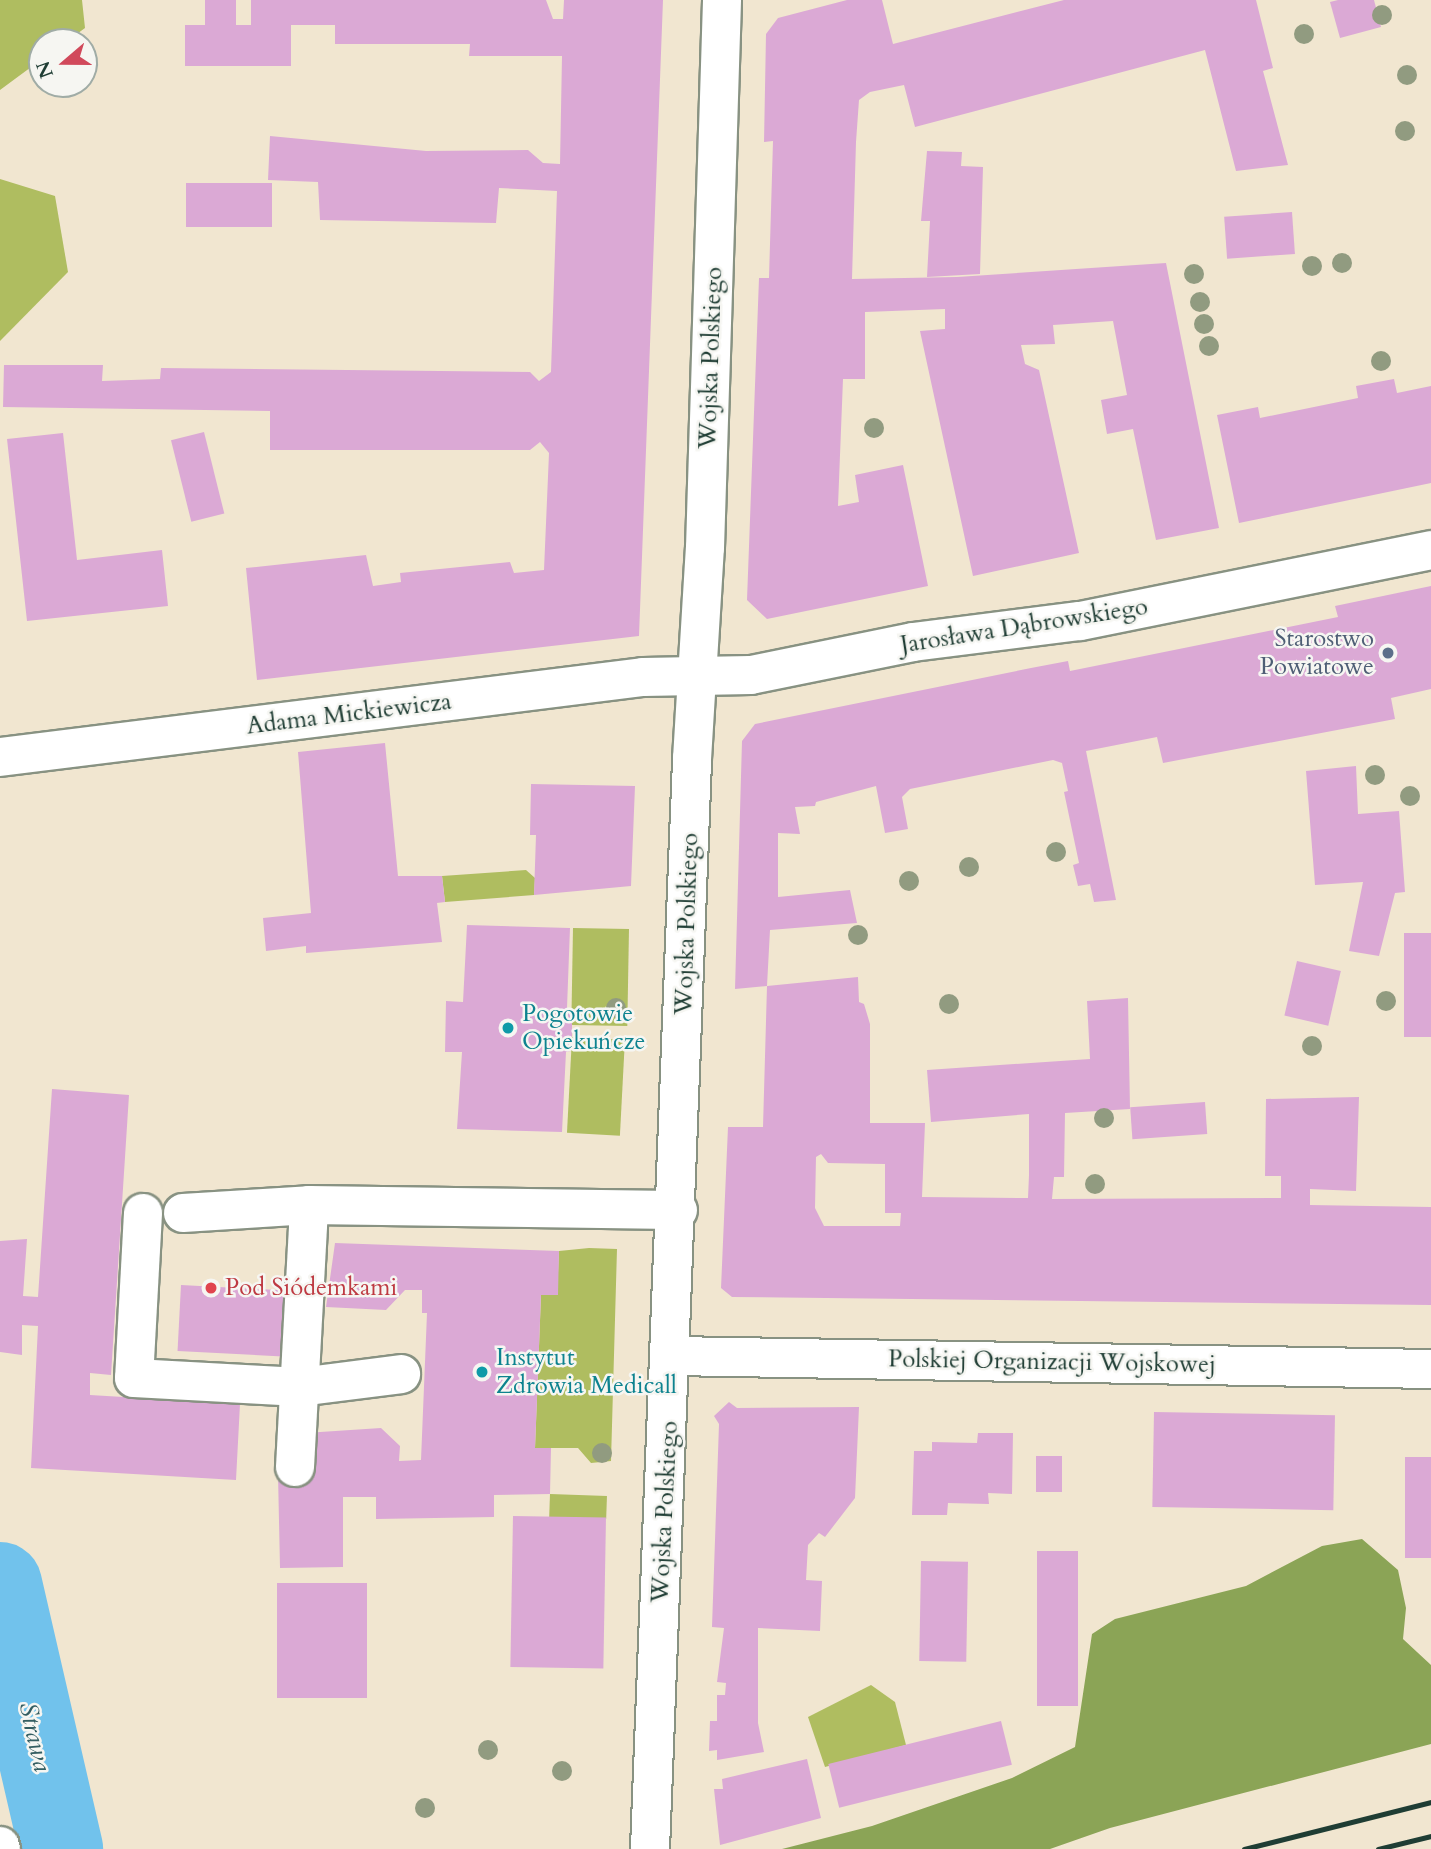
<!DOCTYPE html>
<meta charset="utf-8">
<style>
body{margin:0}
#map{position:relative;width:1431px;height:1849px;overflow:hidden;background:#f1e6d0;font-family:Cardo,serif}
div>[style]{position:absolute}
.green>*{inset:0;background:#afbd60;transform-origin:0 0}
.forest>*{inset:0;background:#8ba456}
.river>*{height:84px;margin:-42px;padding:0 42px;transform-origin:42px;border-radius:42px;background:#71c2ec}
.building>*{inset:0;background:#dba9d5;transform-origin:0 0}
.roads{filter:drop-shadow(2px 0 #889282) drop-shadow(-2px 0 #889282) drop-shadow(0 2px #889282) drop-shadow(0 -2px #889282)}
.minor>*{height:38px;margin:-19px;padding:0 19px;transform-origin:19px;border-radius:19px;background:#fff}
.rail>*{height:5px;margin:-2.5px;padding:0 2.5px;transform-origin:2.5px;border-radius:2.5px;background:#1f3d34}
.trees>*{width:20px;height:20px;margin:-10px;border-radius:50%;background:#919b80}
.dots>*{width:19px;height:19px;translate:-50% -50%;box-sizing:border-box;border:4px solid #f6f6f2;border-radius:50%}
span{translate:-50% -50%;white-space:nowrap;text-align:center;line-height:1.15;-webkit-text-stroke:5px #f6f6f2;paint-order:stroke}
.street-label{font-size:24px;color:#1f3d34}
.service-label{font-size:24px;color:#4e5e75}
.right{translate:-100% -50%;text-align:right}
.culture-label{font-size:24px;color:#0d838f}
.left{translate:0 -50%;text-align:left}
.health-label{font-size:24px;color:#be3a42}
.water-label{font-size:26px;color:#345e62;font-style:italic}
.north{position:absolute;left:28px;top:28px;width:70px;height:70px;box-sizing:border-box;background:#f6f6f2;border:2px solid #a0aca6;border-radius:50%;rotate:250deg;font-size:19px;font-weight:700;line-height:28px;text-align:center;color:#1f3d34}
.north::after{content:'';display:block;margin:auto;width:24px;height:32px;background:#d1495b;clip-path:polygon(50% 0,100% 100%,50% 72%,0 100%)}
</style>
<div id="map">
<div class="green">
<div style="clip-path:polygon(0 0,82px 0,85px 28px,66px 42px,42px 42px,42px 59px,0 90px)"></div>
<div style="clip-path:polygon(0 179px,55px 196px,68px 272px,0 341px)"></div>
<div style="clip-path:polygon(526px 870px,535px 878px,534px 895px,445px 902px,442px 876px)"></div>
<div style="left:573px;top:928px;width:56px;height:97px;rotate:1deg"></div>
<div style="left:572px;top:1037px;width:53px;height:96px;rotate:3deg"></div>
<div style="clip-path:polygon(589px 1248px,617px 1249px,611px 1461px,591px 1463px,578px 1448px,535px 1448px,541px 1295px,557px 1295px,559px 1251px)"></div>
<div style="left:550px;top:1494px;width:57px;height:23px;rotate:2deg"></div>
<div style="clip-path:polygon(871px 1685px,895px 1702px,906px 1745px,825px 1767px,808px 1717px)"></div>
</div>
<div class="forest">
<div style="clip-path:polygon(1362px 1539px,1398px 1570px,1406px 1608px,1403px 1639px,1431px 1665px,1431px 1744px,1110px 1828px,1050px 1849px,782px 1849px,872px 1826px,1012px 1778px,1075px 1747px,1092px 1634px,1115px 1619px,1246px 1586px,1322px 1546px)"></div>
</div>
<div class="river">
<div style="left:0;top:1584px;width:272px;rotate:77deg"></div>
</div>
<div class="building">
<div style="clip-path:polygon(205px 0,236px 0,236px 25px,251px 25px,251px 0,546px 0,553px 19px,563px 19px,564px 0,663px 0,639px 636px,257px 680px,246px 568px,366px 555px,373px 586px,401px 582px,400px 573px,510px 562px,514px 573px,544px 570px,549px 453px,540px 442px,530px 450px,270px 450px,270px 411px,3px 407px,4px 365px,103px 365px,102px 381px,160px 379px,161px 368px,530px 372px,539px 381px,551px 372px,557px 191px,499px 188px,496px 223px,320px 220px,318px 182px,268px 180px,270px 136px,426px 151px,528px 150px,543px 163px,560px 164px,562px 56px,469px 56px,470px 44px,335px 44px,335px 25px,291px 25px,291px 66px,185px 66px,185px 25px,205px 25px)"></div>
<div style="clip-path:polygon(847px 0,882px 0,893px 44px,1064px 0,1256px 0,1273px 68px,1263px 71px,1288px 165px,1236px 171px,1205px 50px,915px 127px,904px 85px,870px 92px,859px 100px,856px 142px,852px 279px,957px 277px,1166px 263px,1219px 528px,1156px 540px,1133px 429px,1107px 434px,1101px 400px,1127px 395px,1113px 321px,1053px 325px,1055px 344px,1021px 345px,1025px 364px,1039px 370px,1079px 553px,973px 576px,920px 331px,945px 329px,945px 309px,865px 312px,865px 379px,843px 379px,838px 506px,859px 502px,855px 475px,903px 465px,928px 586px,767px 619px,747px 600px,759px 278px,769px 278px,773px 141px,764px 142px,766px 34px,778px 18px)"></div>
<div style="clip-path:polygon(1338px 0,1374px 0,1381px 27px,1340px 38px,1330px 2px)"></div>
<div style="clip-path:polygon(927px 151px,962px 152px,961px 166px,983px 167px,980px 274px,927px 277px,930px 221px,921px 221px)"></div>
<div style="left:186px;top:183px;width:86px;height:44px"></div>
<div style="left:1292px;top:212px;width:42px;height:68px;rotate:86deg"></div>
<div style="clip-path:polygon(1394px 379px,1397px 393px,1431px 386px,1431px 483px,1239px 523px,1217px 415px,1258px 407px,1260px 418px,1358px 398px,1356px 386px)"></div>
<div style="left:204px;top:432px;width:84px;height:34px;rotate:76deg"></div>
<div style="clip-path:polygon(63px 433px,77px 560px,162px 550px,168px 606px,27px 621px,7px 439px)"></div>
<div style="clip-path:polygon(1431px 586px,1431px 689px,1391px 698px,1395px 719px,1163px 763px,1157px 737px,1086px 751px,1116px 900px,1094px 902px,1090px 884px,1078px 886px,1073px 865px,1079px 863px,1064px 792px,1068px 791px,1062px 763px,1053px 760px,910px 789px,902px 797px,908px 829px,885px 833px,876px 786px,816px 802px,815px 806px,795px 807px,800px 834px,778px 833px,778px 897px,850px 890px,857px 923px,770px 930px,767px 986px,735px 989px,742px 741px,755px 724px,1031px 668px,1068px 661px,1070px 671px,1338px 617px,1335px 606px)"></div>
<div style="clip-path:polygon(385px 743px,398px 876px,442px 876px,445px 902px,437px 903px,442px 942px,306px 953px,306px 946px,266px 951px,263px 918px,311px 913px,298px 752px)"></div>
<div style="clip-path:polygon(1356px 766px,1358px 814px,1399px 811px,1405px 892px,1395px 893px,1379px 956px,1349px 951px,1363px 882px,1315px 885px,1306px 771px)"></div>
<div style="clip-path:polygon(531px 784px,635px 786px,631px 886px,534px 895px,536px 835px,530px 835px)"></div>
<div style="clip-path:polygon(467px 925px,570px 928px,567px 1008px,572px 1008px,572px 1037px,570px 1051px,566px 1052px,562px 1132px,457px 1129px,462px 1052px,445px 1052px,446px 1001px,463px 1002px)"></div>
<div style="left:1404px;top:933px;width:27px;height:104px"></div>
<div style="left:1297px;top:961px;width:45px;height:56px;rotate:13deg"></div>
<div style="clip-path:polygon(evenodd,858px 977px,859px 1002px,864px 1004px,870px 1024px,870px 1123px,925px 1123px,922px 1197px,1028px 1198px,1029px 1175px,1029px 1114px,931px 1122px,927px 1070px,1090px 1059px,1087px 1001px,1128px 998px,1130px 1109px,1065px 1113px,1064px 1177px,1054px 1177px,1052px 1199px,1281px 1198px,1281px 1176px,1265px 1176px,1266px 1099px,1359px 1097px,1356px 1191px,1310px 1189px,1310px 1205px,1431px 1207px,1431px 1305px,732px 1297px,721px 1288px,728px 1127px,763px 1127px,767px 986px,858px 977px,821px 1154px,828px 1163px,885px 1164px,885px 1213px,901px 1213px,900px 1226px,824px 1226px,815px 1208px,816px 1157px,821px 1154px)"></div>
<div style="clip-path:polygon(52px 1089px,129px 1095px,111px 1375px,90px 1373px,90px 1395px,240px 1404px,236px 1480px,31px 1468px,38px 1326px,22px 1325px,22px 1355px,0 1352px,0 1241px,27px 1239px,23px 1296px,38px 1297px)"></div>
<div style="left:1205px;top:1102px;width:32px;height:75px;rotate:86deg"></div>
<div style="clip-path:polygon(335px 1243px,559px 1251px,558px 1295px,541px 1295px,537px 1399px,535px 1448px,551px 1448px,550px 1494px,494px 1495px,494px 1517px,376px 1519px,376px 1497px,343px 1497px,343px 1567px,280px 1568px,278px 1474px,305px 1433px,381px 1428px,400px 1446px,399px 1461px,421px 1460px,427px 1313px,422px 1313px,422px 1290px,405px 1290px,386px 1310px,326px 1307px)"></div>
<div style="left:181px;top:1285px;width:110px;height:66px;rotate:3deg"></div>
<div style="clip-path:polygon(729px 1402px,737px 1408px,859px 1407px,855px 1498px,825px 1537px,819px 1533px,808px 1545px,806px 1580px,822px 1581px,820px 1631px,758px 1628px,758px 1723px,764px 1752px,717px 1760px,717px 1750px,709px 1751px,710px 1721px,717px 1721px,717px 1695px,725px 1695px,726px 1683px,717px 1682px,724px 1628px,712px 1627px,719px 1424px,714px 1416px)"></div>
<div style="left:1154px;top:1412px;width:181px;height:95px;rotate:1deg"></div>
<div style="clip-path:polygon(978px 1433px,1013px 1433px,1012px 1494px,988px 1493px,989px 1504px,948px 1503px,947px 1515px,912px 1515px,914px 1451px,932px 1451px,932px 1442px,977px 1443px)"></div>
<div style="left:1036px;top:1456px;width:26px;height:36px"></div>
<div style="left:1405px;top:1457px;width:26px;height:101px"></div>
<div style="left:513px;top:1516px;width:93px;height:151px;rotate:1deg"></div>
<div style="left:1037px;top:1551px;width:41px;height:155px"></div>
<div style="left:921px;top:1561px;width:47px;height:100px;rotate:1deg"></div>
<div style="left:277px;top:1583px;width:90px;height:115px"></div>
<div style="left:1001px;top:1721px;width:45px;height:178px;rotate:76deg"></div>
<div style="clip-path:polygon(807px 1759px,821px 1818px,720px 1845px,714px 1789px,723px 1789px,722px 1779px)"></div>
</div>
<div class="roads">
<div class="minor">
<div style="left:0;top:757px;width:648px;rotate:-7.09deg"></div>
<div style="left:643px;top:677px;width:108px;rotate:-1.1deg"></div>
<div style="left:751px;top:675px;width:165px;rotate:-11.5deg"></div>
<div style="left:913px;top:642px;width:168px;rotate:-7.2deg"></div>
<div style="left:1080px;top:621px;width:358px;rotate:-11.4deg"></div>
<div style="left:143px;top:1213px;width:165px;rotate:93.1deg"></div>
<div style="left:134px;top:1378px;width:166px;rotate:3.1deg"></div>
<div style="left:300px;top:1387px;width:102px;rotate:-7.3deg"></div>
<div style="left:183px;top:1213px;width:126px;rotate:-3.6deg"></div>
<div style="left:309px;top:1205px;width:369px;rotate:0.8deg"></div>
<div style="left:672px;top:1356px;width:759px;rotate:0.98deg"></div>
<div style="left:295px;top:1467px;width:262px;rotate:-86.9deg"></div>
<div style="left:0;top:1846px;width:3px;rotate:72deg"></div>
<div style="left:650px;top:1849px;width:1091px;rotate:-87.79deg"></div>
<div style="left:692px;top:759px;width:211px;rotate:-86.5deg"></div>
<div style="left:705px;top:548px;width:548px;rotate:-88.22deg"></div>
</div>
</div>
<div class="rail">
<div style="left:1244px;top:1849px;width:193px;rotate:-14.1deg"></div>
<div style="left:1378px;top:1849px;width:55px;rotate:-13.8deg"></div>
</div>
<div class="trees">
<div style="left:1382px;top:15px"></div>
<div style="left:1304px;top:34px"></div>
<div style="left:1407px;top:75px"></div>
<div style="left:1405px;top:131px"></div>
<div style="left:1342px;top:263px"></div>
<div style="left:1312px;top:266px"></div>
<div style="left:1194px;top:274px"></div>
<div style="left:1200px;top:302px"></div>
<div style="left:1204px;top:324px"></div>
<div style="left:1209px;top:346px"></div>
<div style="left:1381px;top:361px"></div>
<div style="left:874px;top:428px"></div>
<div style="left:1375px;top:775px"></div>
<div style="left:1410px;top:796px"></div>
<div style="left:1056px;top:852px"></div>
<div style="left:969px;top:867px"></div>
<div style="left:909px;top:881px"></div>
<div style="left:858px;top:935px"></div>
<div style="left:1386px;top:1001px"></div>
<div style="left:949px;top:1004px"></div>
<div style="left:616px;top:1008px"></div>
<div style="left:1312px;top:1046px"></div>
<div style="left:1104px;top:1118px"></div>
<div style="left:1095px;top:1184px"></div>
<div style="left:602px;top:1453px"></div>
<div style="left:488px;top:1750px"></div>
<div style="left:562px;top:1771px"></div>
<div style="left:425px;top:1808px"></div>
</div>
<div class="dots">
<div style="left:1388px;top:653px;background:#5c6f8a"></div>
<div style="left:508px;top:1028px;background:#0f9aa8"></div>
<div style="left:211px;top:1288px;background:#e0444e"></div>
<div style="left:482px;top:1372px;background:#0f9aa8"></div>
</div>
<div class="street-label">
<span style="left:711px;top:358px;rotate:-88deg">Wojska Polskiego</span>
<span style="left:1024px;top:626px;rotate:-9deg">Jarosława Dąbrowskiego</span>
<span style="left:349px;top:714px;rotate:-7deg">Adama Mickiewicza</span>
<span style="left:687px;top:924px;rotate:-88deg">Wojska Polskiego</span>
<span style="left:1052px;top:1362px;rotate:1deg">Polskiej Organizacji Wojskowej</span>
<span style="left:665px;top:1512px;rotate:-87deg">Wojska Polskiego</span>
</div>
<div class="service-label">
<span class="right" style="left:1374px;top:653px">Starostwo<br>Powiatowe</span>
</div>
<div class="culture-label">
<span class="left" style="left:522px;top:1028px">Pogotowie<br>Opiekuńcze</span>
<span class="left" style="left:496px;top:1372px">Instytut<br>Zdrowia Medicall</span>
</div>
<div class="health-label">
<span class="left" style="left:225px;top:1288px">Pod Siódemkami</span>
</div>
<div class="water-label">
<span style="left:35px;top:1737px;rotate:77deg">Strawa</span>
</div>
<div class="north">N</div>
</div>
